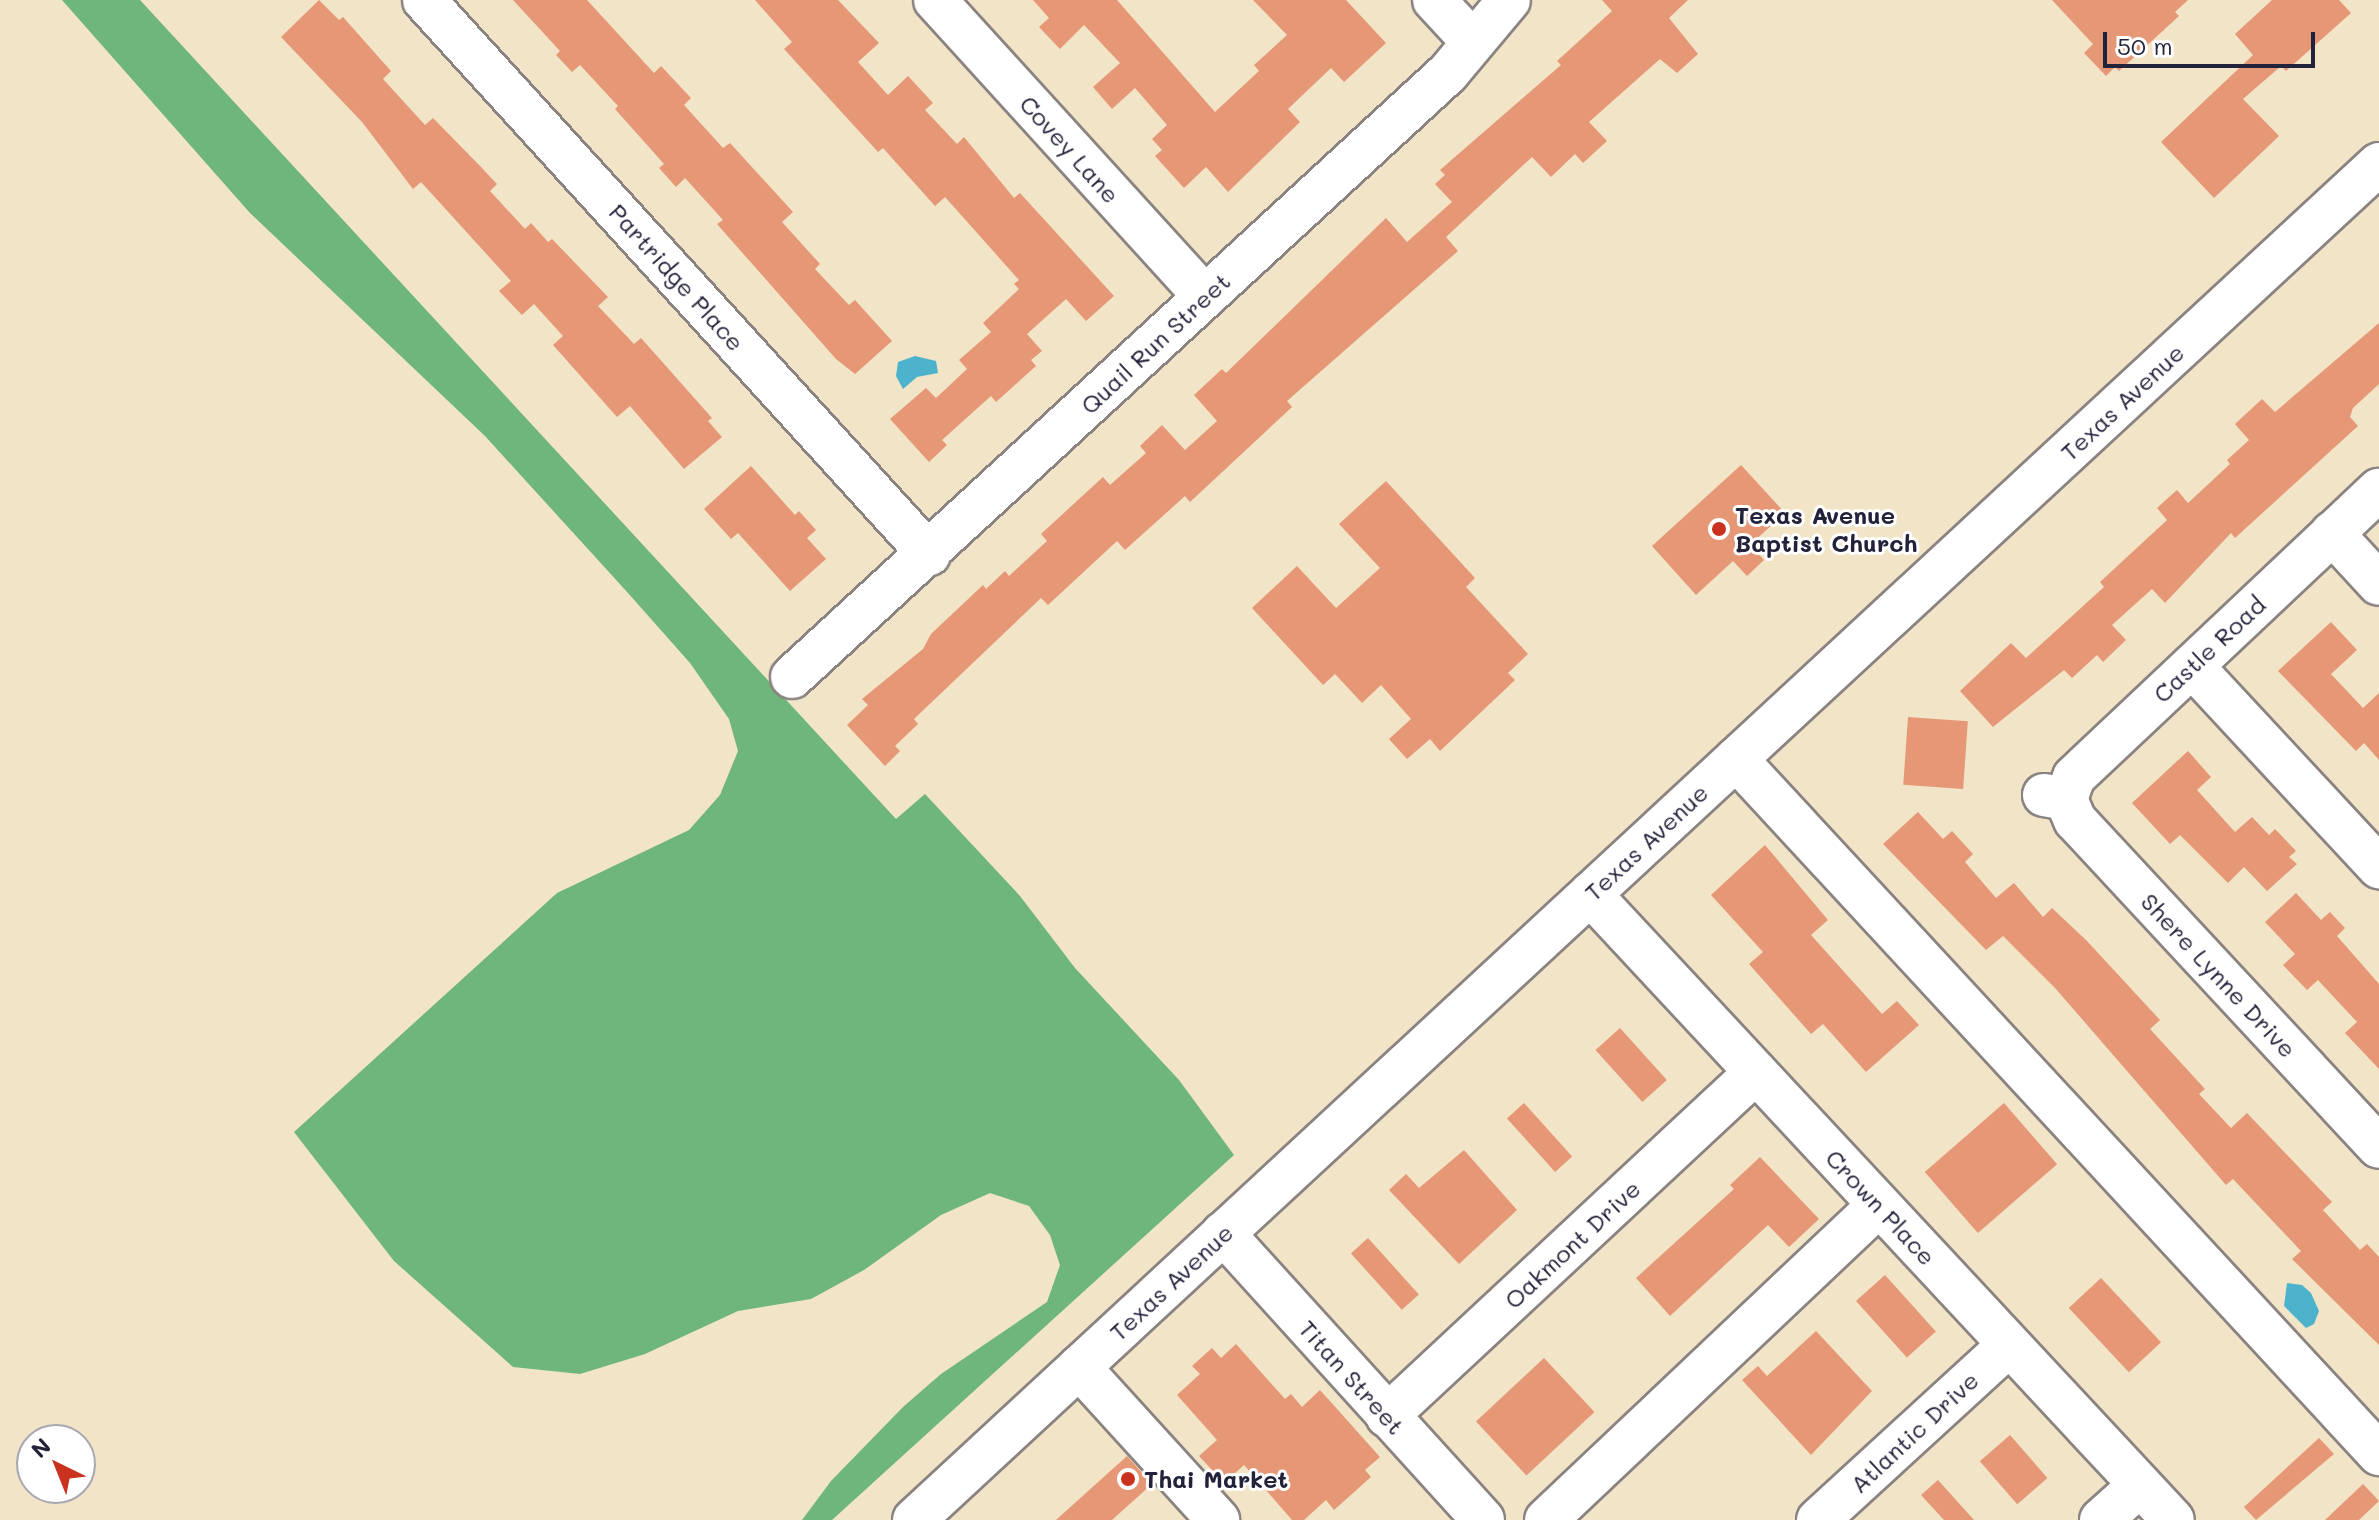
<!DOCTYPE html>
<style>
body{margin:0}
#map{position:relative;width:2379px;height:1520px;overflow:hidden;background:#f1e4c7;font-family:Mali,sans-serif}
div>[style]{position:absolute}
.forest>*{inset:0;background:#6eb67c}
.water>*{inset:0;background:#4db3cc}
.building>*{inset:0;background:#e69776;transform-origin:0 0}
.roads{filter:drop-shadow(2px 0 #8a8381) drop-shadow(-2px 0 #8a8381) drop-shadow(0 2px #8a8381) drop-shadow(0 -2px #8a8381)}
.minor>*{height:42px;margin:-21px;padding:0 21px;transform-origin:21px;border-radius:21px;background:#fff}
.dots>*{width:22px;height:22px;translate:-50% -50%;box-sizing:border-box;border:4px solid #fff;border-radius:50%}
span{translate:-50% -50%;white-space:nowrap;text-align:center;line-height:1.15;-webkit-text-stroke:6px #fff;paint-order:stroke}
.street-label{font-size:24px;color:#22223b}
.poi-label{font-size:24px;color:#22223b;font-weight:700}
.left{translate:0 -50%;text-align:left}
.north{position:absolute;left:16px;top:1424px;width:80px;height:80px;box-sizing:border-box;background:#fff;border:2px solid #a7a7b1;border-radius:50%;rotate:317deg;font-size:22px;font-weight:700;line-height:32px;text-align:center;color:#22223b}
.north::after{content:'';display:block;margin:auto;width:28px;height:36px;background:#c8321e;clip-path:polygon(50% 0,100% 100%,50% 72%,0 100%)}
.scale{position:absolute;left:2103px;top:32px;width:212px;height:36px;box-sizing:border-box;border:4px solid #22223b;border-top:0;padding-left:10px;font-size:24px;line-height:28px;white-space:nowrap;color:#22223b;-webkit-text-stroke:6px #fff;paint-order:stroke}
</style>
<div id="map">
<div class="forest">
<div style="clip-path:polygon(62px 0,140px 0,896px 819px,925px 794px,1020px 896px,1075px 968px,1179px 1080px,1234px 1155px,832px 1520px,802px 1520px,831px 1481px,903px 1407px,941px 1374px,1047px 1302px,1060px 1265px,1050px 1235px,1029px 1206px,990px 1193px,941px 1215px,864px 1270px,811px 1299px,738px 1311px,645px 1354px,580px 1374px,513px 1367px,394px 1261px,294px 1132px,557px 893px,689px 830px,720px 795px,738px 751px,729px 719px,690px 663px,628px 593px,485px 436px,250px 213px)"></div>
</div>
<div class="water">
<div style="clip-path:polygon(915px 356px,936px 361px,938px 373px,917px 377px,903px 389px,896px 376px,898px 362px)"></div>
<div style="clip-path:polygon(2287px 1283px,2302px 1285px,2311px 1293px,2319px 1311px,2314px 1324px,2306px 1328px,2284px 1306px)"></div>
</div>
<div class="building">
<div style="clip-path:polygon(319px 0,339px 20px,343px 17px,391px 71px,383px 79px,425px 125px,433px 118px,481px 167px,497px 184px,490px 191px,525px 229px,531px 223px,548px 242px,552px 239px,608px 297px,598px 306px,634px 344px,641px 338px,712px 418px,708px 421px,722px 437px,684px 469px,630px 406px,617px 417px,553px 345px,563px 336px,534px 304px,522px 315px,499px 291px,511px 281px,421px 182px,413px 189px,362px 122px,281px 37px)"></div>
<div style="clip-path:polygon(513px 0,587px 0,654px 73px,661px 66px,691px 98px,684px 105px,723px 148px,730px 143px,793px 212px,782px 222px,820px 264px,815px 269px,849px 305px,855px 300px,892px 341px,855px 374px,836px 359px,717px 224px,723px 220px,685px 178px,676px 187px,659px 168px,664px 164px,615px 109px,618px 106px,580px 65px,572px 72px,556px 55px,560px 51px)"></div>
<div style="clip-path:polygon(755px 0,838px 0,879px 43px,858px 62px,888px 95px,908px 76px,933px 103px,925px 110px,957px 144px,964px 137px,1014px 198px,1020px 193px,1114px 296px,1086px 321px,1066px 299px,1027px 334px,1042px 351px,1031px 360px,1036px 366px,996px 402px,991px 396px,942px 440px,947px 445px,929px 462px,890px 419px,926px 388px,936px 398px,967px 369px,959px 360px,991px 332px,983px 323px,1019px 289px,1014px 284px,1019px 280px,945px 197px,935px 206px,883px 148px,878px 152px,784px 49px,792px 42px)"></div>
<div style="clip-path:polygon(1033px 0,1117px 0,1215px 112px,1259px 71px,1254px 65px,1287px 35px,1253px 0,1346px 0,1386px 43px,1344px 82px,1331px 68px,1288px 109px,1300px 122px,1228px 192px,1206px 167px,1184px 188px,1155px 156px,1162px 150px,1152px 139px,1167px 125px,1135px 88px,1112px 109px,1093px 87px,1120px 63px,1084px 25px,1060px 49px,1039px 27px,1049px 18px)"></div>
<div style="clip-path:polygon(1602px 0,1688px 0,1669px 18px,1698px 54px,1677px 73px,1660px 59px,1589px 122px,1607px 141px,1583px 163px,1575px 154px,1551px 177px,1532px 157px,1446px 237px,1458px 251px,1287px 401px,1292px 407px,1190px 502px,1185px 496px,1125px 550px,1117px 541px,1048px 605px,1041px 598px,914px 719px,918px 724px,895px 746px,900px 751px,885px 766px,847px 725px,868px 705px,862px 699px,923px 649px,931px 634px,983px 585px,986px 589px,1005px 571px,1009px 576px,1047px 541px,1041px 534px,1103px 477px,1110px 485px,1146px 453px,1140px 446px,1162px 425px,1185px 450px,1217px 421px,1194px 395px,1222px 369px,1226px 373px,1386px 218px,1407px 242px,1452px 202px,1435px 184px,1445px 175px,1440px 170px,1561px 65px,1557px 61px,1612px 11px)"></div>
<div style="clip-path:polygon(2052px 0,2188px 0,2175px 12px,2179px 16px,2119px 71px,2115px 67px,2106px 76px,2084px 53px,2093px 44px)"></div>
<div style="clip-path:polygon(2272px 0,2339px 0,2351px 13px,2286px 71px,2281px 66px,2243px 99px,2279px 136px,2214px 198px,2161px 142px,2253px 55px,2235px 34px)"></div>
<div style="clip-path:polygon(2379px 323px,2379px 384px,2353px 408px,2350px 417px,2358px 426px,2235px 538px,2231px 533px,2165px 603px,2152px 589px,2112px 625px,2126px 640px,2103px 662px,2097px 655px,2072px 678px,2064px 670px,1993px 727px,1960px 691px,2011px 643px,2026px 658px,2104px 587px,2100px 582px,2167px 520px,2157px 508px,2177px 490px,2188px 503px,2230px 464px,2227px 460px,2249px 440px,2235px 424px,2262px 399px,2275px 412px)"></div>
<div style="clip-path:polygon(1741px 465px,1785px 513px,1750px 545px,1764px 560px,1747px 576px,1733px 561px,1696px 595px,1652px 546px)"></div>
<div style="clip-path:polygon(751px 466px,795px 515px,799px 511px,816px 530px,807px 538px,826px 559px,790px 591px,738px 533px,731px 539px,704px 509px)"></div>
<div style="clip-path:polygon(1386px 481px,1475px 578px,1466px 587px,1528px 654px,1508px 673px,1515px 680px,1440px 751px,1430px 739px,1407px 759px,1389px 739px,1411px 719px,1381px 685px,1362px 703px,1335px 674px,1323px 685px,1252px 608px,1297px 566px,1336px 608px,1380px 568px,1339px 524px)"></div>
<div style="clip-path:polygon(2331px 622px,2357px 650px,2331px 674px,2363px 708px,2379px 693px,2379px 760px,2364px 743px,2356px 751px,2278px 671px)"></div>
<div style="left:1908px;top:717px;width:60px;height:68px;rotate:4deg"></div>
<div style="clip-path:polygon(2188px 751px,2211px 777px,2197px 790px,2235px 832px,2252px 817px,2269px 835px,2275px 829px,2296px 851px,2289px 857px,2297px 864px,2267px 891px,2244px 867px,2228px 883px,2180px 835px,2170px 844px,2132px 803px)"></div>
<div style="clip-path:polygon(1918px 812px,1943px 839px,1952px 831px,1973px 854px,1965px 862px,1996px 898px,2014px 883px,2043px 917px,2052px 908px,2087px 941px,2160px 1020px,2150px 1029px,2205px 1089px,2199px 1094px,2231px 1128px,2247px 1113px,2332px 1202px,2323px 1210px,2360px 1250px,2367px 1244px,2379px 1257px,2379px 1345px,2292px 1259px,2301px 1251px,2233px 1179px,2226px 1185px,2055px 988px,2003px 936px,1986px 950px,1883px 844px)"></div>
<div style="clip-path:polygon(1765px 845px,1828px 920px,1811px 935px,1882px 1014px,1897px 1001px,1919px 1025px,1866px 1072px,1823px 1024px,1811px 1034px,1749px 964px,1763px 952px,1711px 895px)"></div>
<div style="clip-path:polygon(2296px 893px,2321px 920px,2330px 912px,2345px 928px,2337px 936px,2379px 984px,2379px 1069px,2345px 1033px,2357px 1022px,2318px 980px,2307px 990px,2283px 965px,2295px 954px,2265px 922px)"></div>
<div style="left:1620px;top:1028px;width:70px;height:33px;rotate:48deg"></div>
<div style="left:1524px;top:1103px;width:72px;height:23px;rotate:48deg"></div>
<div style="left:2004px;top:1103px;width:81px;height:105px;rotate:49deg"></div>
<div style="clip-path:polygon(1464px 1150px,1517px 1210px,1459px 1264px,1389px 1190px,1406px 1174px,1419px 1188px)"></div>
<div style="clip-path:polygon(1760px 1157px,1819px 1219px,1789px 1247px,1768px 1225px,1670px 1316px,1636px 1278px,1734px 1189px,1730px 1185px)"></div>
<div style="left:1368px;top:1238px;width:76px;height:23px;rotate:48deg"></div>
<div style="left:1885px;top:1275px;width:76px;height:39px;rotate:48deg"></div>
<div style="left:2101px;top:1278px;width:88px;height:44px;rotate:47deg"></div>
<div style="clip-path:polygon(1816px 1331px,1872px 1391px,1811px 1455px,1742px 1380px,1758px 1366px,1767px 1376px)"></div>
<div style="clip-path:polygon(1236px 1344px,1285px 1399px,1291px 1394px,1302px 1407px,1320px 1390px,1380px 1457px,1365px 1470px,1371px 1477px,1334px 1510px,1326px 1500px,1304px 1520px,1292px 1520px,1244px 1465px,1224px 1483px,1199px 1456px,1217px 1440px,1177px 1395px,1200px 1374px,1192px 1366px,1212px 1348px,1221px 1358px)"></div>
<div style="left:1544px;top:1358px;width:74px;height:93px;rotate:47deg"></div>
<div style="left:2010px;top:1435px;width:57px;height:40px;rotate:49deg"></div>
<div style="clip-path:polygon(2319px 1438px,2334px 1454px,2256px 1520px,2244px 1507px)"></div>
<div style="clip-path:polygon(1127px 1456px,1152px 1484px,1112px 1520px,1056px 1520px)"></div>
<div style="clip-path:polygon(1938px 1480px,1974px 1520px,1944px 1520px,1921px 1495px)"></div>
<div style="clip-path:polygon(2363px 1484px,2379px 1501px,2359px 1520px,2325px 1520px)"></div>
</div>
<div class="roads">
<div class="minor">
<div style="left:424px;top:0;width:750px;rotate:47.65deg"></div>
<div style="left:935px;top:0;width:401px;rotate:47.7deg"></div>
<div style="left:1434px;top:0;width:56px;rotate:47.2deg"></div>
<div style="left:2332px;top:533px;width:69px;rotate:47.3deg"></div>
<div style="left:2192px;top:666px;width:275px;rotate:47.1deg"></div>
<div style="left:792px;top:677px;width:892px;rotate:-42.64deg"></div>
<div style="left:1448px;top:73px;width:95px;rotate:-50.1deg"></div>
<div style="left:1736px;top:759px;width:947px;rotate:47.23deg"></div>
<div style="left:2044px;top:795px;width:22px;rotate:10deg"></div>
<div style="left:2066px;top:799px;width:23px;rotate:-70deg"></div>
<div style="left:2074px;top:777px;width:419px;rotate:-43.3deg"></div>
<div style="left:2066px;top:799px;width:23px;rotate:67deg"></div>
<div style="left:2075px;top:820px;width:446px;rotate:47.1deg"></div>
<div style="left:1590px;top:894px;width:855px;rotate:47.04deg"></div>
<div style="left:1223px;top:1233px;width:387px;rotate:47.8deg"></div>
<div style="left:1079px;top:1367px;width:207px;rotate:47.7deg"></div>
<div style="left:1387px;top:1416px;width:504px;rotate:-42.99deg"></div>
<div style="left:914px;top:1520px;width:1996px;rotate:-42.79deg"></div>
<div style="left:1546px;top:1520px;width:458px;rotate:-43.4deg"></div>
<div style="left:1818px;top:1520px;width:259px;rotate:-42.5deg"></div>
<div style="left:2101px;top:1520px;width:52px;rotate:-41.9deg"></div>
</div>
</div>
<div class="dots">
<div style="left:1719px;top:529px;background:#c8321e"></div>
<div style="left:1128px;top:1479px;background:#c8321e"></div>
</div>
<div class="street-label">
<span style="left:1070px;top:149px;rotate:48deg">Covey Lane</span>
<span style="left:677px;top:277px;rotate:48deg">Partridge Place</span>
<span style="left:1155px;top:343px;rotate:-43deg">Quail Run Street</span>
<span style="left:2122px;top:402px;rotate:-43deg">Texas Avenue</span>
<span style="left:2209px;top:649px;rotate:-43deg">Castle Road</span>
<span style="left:1646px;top:842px;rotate:-43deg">Texas Avenue</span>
<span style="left:2219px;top:975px;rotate:47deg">Shere Lynne Drive</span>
<span style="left:1881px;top:1207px;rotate:47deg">Crown Place</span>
<span style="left:1572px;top:1244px;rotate:-43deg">Oakmont Drive</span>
<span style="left:1171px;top:1282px;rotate:-43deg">Texas Avenue</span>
<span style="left:1352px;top:1377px;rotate:48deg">Titan Street</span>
<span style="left:1914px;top:1432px;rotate:-43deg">Atlantic Drive</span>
</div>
<div class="poi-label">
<span class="left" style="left:1735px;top:529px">Texas Avenue<br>Baptist Church</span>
<span class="left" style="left:1144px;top:1479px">Thai Market</span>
</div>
<div class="north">N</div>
<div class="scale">50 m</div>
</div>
